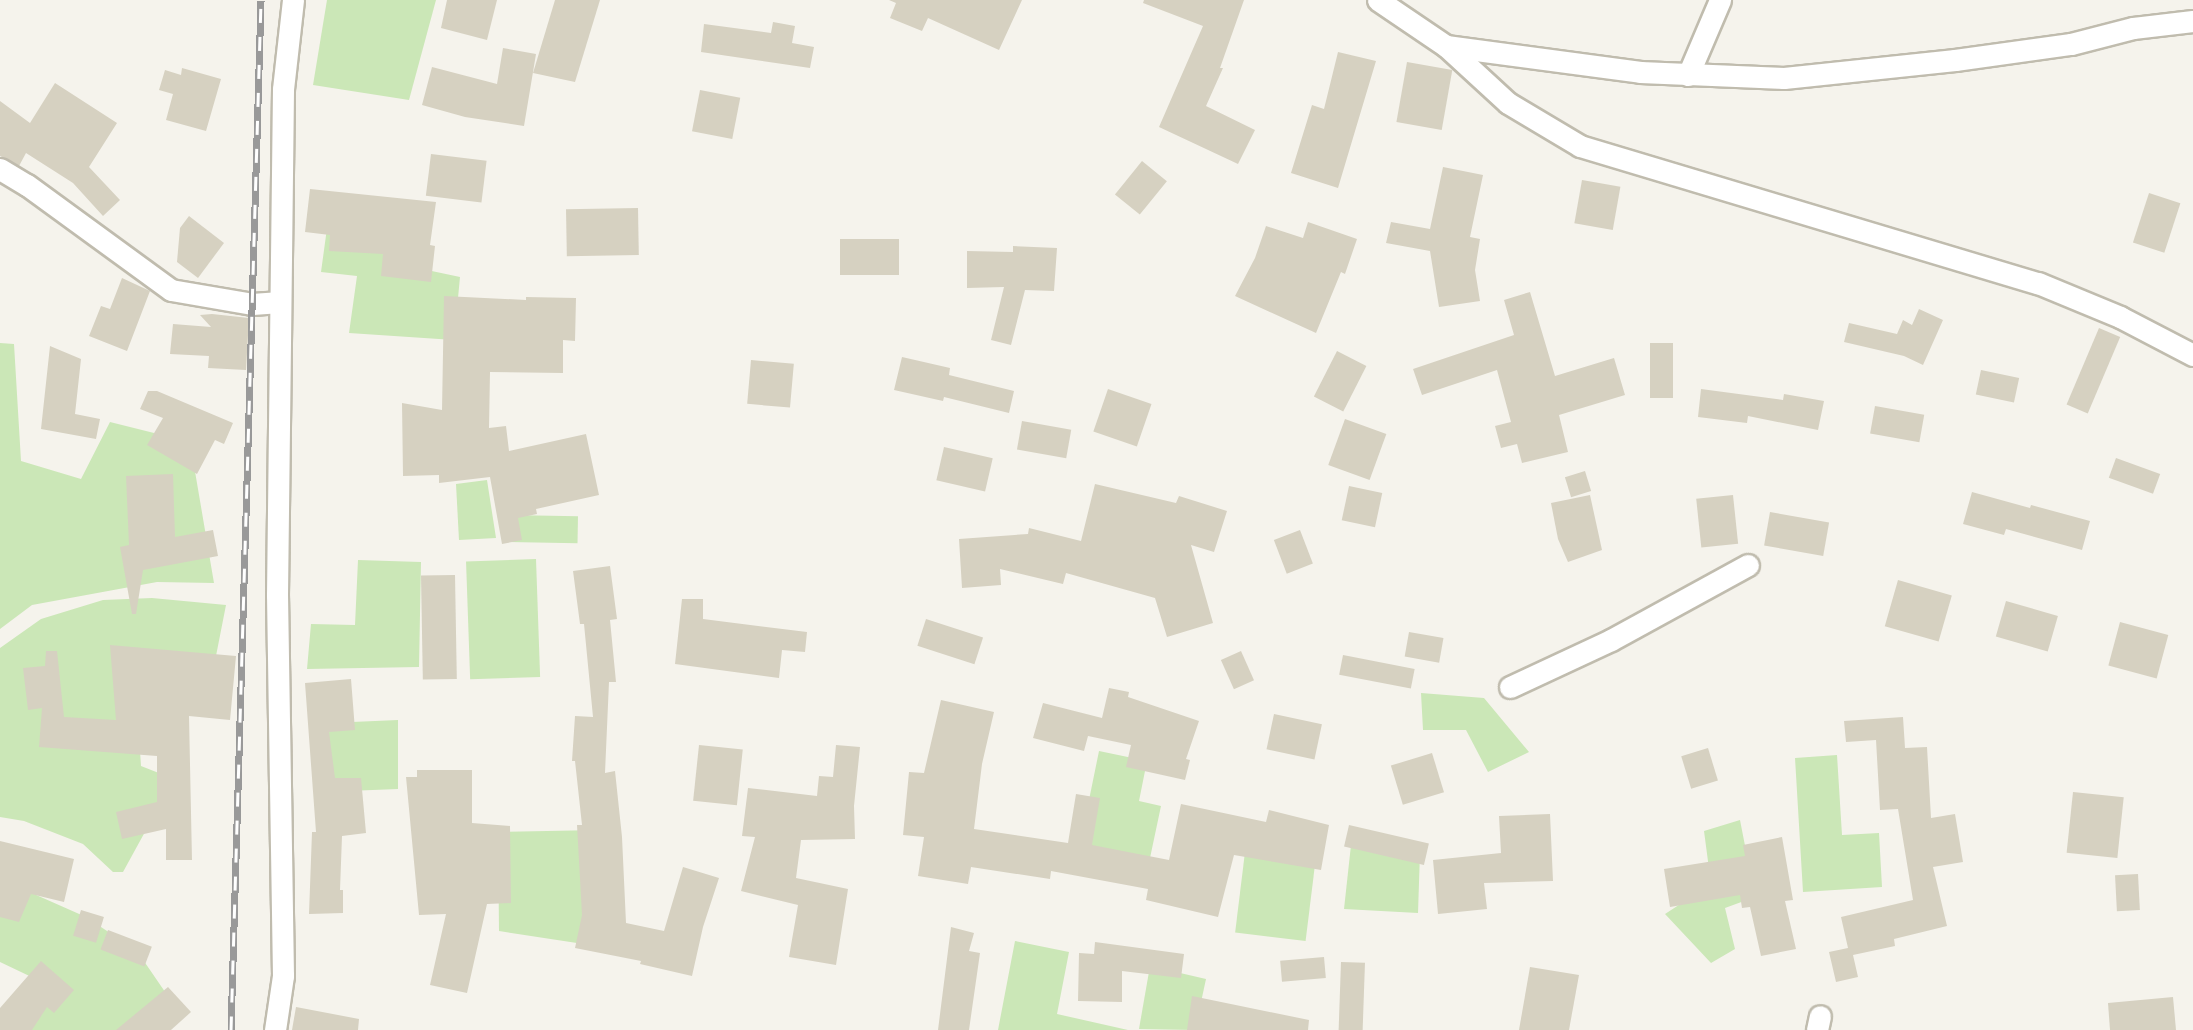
<!DOCTYPE html>
<style>
body{margin:0}
#map{position:relative;width:2193px;height:1030px;overflow:hidden;background:#f5f3ec;font-family:"Noto Sans",sans-serif}
div>[style]{position:absolute}
.green>*{inset:0;background:#cbe7b7;transform-origin:0 0}
.building>*{inset:0;background:#d6d1c1;transform-origin:0 0}
.roads{filter:drop-shadow(2px 0 #c0bcae) drop-shadow(-2px 0 #c0bcae) drop-shadow(0 2px #c0bcae) drop-shadow(0 -2px #c0bcae)}
.minor>*{height:21px;margin:-10.5px;padding:0 10.5px;transform-origin:10.5px;border-radius:10.5px;background:#fff}
.rail>*{height:7px;margin-top:-3.5px;transform-origin:0;background:repeating-linear-gradient(90deg,#fff 0 14px,#999 0 28px);box-sizing:border-box;border-block:2px solid #999}
span{translate:-50% -50%;white-space:nowrap;text-align:center;line-height:1.15;-webkit-text-stroke:5px #fff;paint-order:stroke}
</style>
<div id="map">
<div class="green">
<div style="clip-path:polygon(327px 0,436px 0,409px 100px,313px 85px)"></div>
<div style="clip-path:polygon(331px 199px,394px 263px,460px 277px,454px 340px,349px 333px,357px 276px,321px 272px)"></div>
<div style="clip-path:polygon(0 343px,14px 344px,21px 461px,81px 479px,110px 422px,190px 442px,214px 583px,157px 582px,32px 605px,0 629px)"></div>
<div style="clip-path:polygon(487px 480px,496px 538px,459px 540px,456px 484px)"></div>
<div style="left:509px;top:515px;width:69px;height:27px;rotate:1deg"></div>
<div style="left:536px;top:559px;width:118px;height:70px;rotate:88deg"></div>
<div style="clip-path:polygon(358px 560px,421px 562px,419px 667px,307px 669px,311px 624px,355px 625px)"></div>
<div style="clip-path:polygon(152px 598px,226px 605px,215px 661px,137px 704px,141px 766px,174px 779px,123px 872px,113px 872px,83px 844px,24px 821px,0 817px,0 648px,41px 619px,103px 600px)"></div>
<div style="clip-path:polygon(1421px 693px,1484px 698px,1529px 752px,1488px 772px,1466px 730px,1423px 730px)"></div>
<div style="clip-path:polygon(317px 704px,352px 722px,398px 720px,398px 789px,322px 792px)"></div>
<div style="clip-path:polygon(1099px 751px,1147px 761px,1139px 801px,1161px 806px,1150px 858px,1080px 844px)"></div>
<div style="clip-path:polygon(1837px 755px,1842px 835px,1879px 833px,1882px 887px,1803px 892px,1795px 758px)"></div>
<div style="clip-path:polygon(1740px 820px,1755px 897px,1725px 908px,1735px 949px,1711px 963px,1665px 914px,1711px 884px,1704px 831px)"></div>
<div style="clip-path:polygon(599px 830px,590px 945px,499px 931px,498px 832px)"></div>
<div style="clip-path:polygon(1352px 836px,1420px 852px,1418px 913px,1344px 909px)"></div>
<div style="left:1245px;top:852px;width:71px;height:81px;rotate:7deg"></div>
<div style="clip-path:polygon(0 879px,86px 917px,137px 951px,174px 1005px,161px 1030px,10px 1030px,42px 982px,0 962px)"></div>
<div style="clip-path:polygon(1015px 941px,1069px 952px,1057px 1014px,1128px 1030px,998px 1030px)"></div>
<div style="clip-path:polygon(1150px 966px,1206px 979px,1195px 1030px,1139px 1029px)"></div>
</div>
<div class="building">
<div style="clip-path:polygon(447px 0,497px 0,487px 40px,441px 28px)"></div>
<div style="clip-path:polygon(555px 0,600px 0,575px 82px,533px 73px)"></div>
<div style="clip-path:polygon(889px 0,1022px 0,999px 50px,928px 18px,922px 31px,890px 18px,896px 3px)"></div>
<div style="clip-path:polygon(1144px 0,1244px 0,1220px 68px,1223px 68px,1206px 106px,1255px 130px,1238px 164px,1159px 127px,1203px 26px,1143px 3px)"></div>
<div style="clip-path:polygon(773px 22px,795px 26px,792px 43px,814px 47px,810px 68px,701px 52px,704px 24px,771px 33px)"></div>
<div style="clip-path:polygon(503px 48px,536px 54px,524px 126px,465px 117px,422px 105px,432px 67px,497px 84px)"></div>
<div style="clip-path:polygon(1338px 52px,1376px 61px,1338px 188px,1291px 173px,1312px 105px,1324px 109px)"></div>
<div style="left:1407px;top:62px;width:46px;height:61px;rotate:10deg"></div>
<div style="clip-path:polygon(182px 68px,221px 79px,206px 131px,166px 120px,173px 94px,159px 90px,165px 70px,181px 75px)"></div>
<div style="clip-path:polygon(55px 83px,117px 123px,89px 167px,120px 200px,103px 216px,73px 183px,26px 153px,19px 166px,0 156px,0 101px,30px 123px)"></div>
<div style="left:700px;top:90px;width:41px;height:42px;rotate:11deg"></div>
<div style="left:431px;top:154px;width:56px;height:42px;rotate:7deg"></div>
<div style="left:1142px;top:161px;width:32px;height:43px;rotate:39deg"></div>
<div style="clip-path:polygon(1443px 167px,1483px 175px,1470px 237px,1480px 239px,1475px 270px,1480px 301px,1439px 307px,1430px 251px,1386px 243px,1391px 222px,1430px 229px)"></div>
<div style="left:1582px;top:180px;width:39px;height:44px;rotate:10deg"></div>
<div style="clip-path:polygon(310px 189px,436px 202px,430px 245px,435px 246px,431px 282px,381px 276px,383px 254px,329px 251px,330px 235px,305px 232px)"></div>
<div style="left:2149px;top:193px;width:33px;height:52px;rotate:18deg"></div>
<div style="left:638px;top:208px;width:47px;height:72px;rotate:89deg"></div>
<div style="clip-path:polygon(189px 216px,224px 243px,198px 278px,177px 262px,180px 228px)"></div>
<div style="clip-path:polygon(1308px 222px,1357px 239px,1345px 274px,1341px 272px,1316px 333px,1235px 296px,1255px 258px,1266px 226px,1303px 238px)"></div>
<div style="left:899px;top:239px;width:36px;height:59px;rotate:90deg"></div>
<div style="clip-path:polygon(1013px 246px,1057px 248px,1054px 291px,1025px 290px,1011px 345px,991px 340px,1004px 287px,967px 288px,967px 251px,1013px 252px)"></div>
<div style="clip-path:polygon(122px 278px,150px 291px,127px 351px,89px 336px,101px 306px,110px 309px)"></div>
<div style="clip-path:polygon(1530px 292px,1555px 376px,1614px 358px,1625px 395px,1559px 415px,1568px 452px,1522px 463px,1517px 444px,1501px 448px,1495px 426px,1511px 422px,1497px 370px,1422px 395px,1413px 369px,1514px 335px,1504px 300px)"></div>
<div style="clip-path:polygon(444px 296px,526px 300px,526px 297px,576px 298px,575px 341px,563px 340px,563px 373px,490px 372px,489px 428px,506px 426px,509px 451px,586px 434px,599px 495px,536px 509px,537px 514px,518px 518px,522px 540px,502px 544px,490px 477px,439px 483px,439px 475px,403px 476px,402px 403px,442px 410px)"></div>
<div style="clip-path:polygon(1919px 309px,1943px 320px,1923px 365px,1904px 356px,1844px 342px,1849px 323px,1897px 334px,1903px 320px,1912px 325px)"></div>
<div style="clip-path:polygon(212px 314px,249px 318px,246px 370px,208px 368px,209px 356px,170px 354px,173px 324px,211px 327px,200px 315px)"></div>
<div style="left:2099px;top:328px;width:23px;height:83px;rotate:23deg"></div>
<div style="left:1650px;top:343px;width:23px;height:55px"></div>
<div style="clip-path:polygon(50px 346px,81px 359px,75px 414px,100px 419px,96px 439px,41px 429px)"></div>
<div style="left:1337px;top:351px;width:33px;height:51px;rotate:27deg"></div>
<div style="clip-path:polygon(902px 357px,950px 368px,949px 375px,1014px 391px,1009px 413px,944px 397px,943px 401px,894px 390px)"></div>
<div style="left:751px;top:360px;width:43px;height:44px;rotate:5deg"></div>
<div style="left:1981px;top:370px;width:39px;height:25px;rotate:12deg"></div>
<div style="left:1108px;top:389px;width:46px;height:45px;rotate:19deg"></div>
<div style="clip-path:polygon(1701px 389px,1783px 400px,1784px 394px,1824px 401px,1818px 430px,1748px 416px,1747px 423px,1698px 417px)"></div>
<div style="clip-path:polygon(148px 391px,157px 391px,233px 423px,224px 444px,215px 440px,197px 474px,147px 445px,163px 418px,140px 409px)"></div>
<div style="left:1875px;top:406px;width:50px;height:28px;rotate:10deg"></div>
<div style="left:1345px;top:419px;width:44px;height:49px;rotate:20deg"></div>
<div style="left:1022px;top:421px;width:50px;height:29px;rotate:10deg"></div>
<div style="left:944px;top:447px;width:50px;height:34px;rotate:13deg"></div>
<div style="left:2116px;top:458px;width:47px;height:21px;rotate:20deg"></div>
<div style="left:1585px;top:471px;width:21px;height:21px;rotate:73deg"></div>
<div style="clip-path:polygon(173px 474px,175px 537px,213px 530px,218px 556px,143px 570px,136px 614px,132px 614px,120px 547px,129px 545px,126px 476px)"></div>
<div style="clip-path:polygon(1095px 484px,1176px 503px,1179px 496px,1227px 511px,1214px 552px,1191px 545px,1213px 623px,1167px 637px,1155px 598px,1066px 573px,1063px 584px,1000px 569px,1001px 585px,962px 588px,959px 539px,1028px 534px,1029px 528px,1081px 541px)"></div>
<div style="left:1349px;top:486px;width:34px;height:35px;rotate:12deg"></div>
<div style="clip-path:polygon(1972px 492px,2030px 508px,2031px 505px,2090px 521px,2082px 550px,2006px 529px,2004px 535px,1963px 524px)"></div>
<div style="clip-path:polygon(1590px 495px,1602px 550px,1568px 562px,1558px 539px,1551px 503px)"></div>
<div style="left:1733px;top:495px;width:49px;height:37px;rotate:84deg"></div>
<div style="left:1770px;top:512px;width:60px;height:34px;rotate:10deg"></div>
<div style="left:1300px;top:530px;width:36px;height:28px;rotate:69deg"></div>
<div style="clip-path:polygon(610px 566px,617px 619px,610px 620px,616px 682px,609px 682px,605px 773px,615px 771px,622px 837px,626px 923px,664px 931px,683px 867px,719px 878px,703px 927px,692px 976px,640px 964px,641px 961px,575px 948px,582px 915px,577px 825px,582px 825px,575px 761px,572px 761px,575px 716px,593px 717px,584px 624px,580px 624px,573px 571px)"></div>
<div style="left:455px;top:575px;width:104px;height:34px;rotate:89deg"></div>
<div style="left:1898px;top:580px;width:56px;height:48px;rotate:16deg"></div>
<div style="clip-path:polygon(682px 599px,703px 599px,703px 619px,807px 632px,805px 652px,782px 650px,779px 678px,675px 664px)"></div>
<div style="left:2006px;top:601px;width:54px;height:37px;rotate:16deg"></div>
<div style="left:926px;top:619px;width:60px;height:28px;rotate:18deg"></div>
<div style="left:2120px;top:622px;width:50px;height:45px;rotate:15deg"></div>
<div style="left:1409px;top:632px;width:35px;height:25px;rotate:10deg"></div>
<div style="clip-path:polygon(110px 645px,236px 656px,230px 720px,189px 716px,192px 860px,166px 860px,166px 829px,122px 839px,116px 812px,157px 802px,157px 756px,39px 747px,42px 708px,28px 710px,23px 668px,45px 666px,46px 651px,57px 651px,64px 717px,116px 720px)"></div>
<div style="left:1241px;top:651px;width:32px;height:22px;rotate:66deg"></div>
<div style="left:1343px;top:655px;width:73px;height:20px;rotate:11deg"></div>
<div style="clip-path:polygon(351px 679px,355px 730px,329px 732px,335px 778px,361px 778px,366px 833px,342px 836px,340px 890px,343px 890px,343px 913px,309px 914px,312px 832px,316px 832px,305px 683px)"></div>
<div style="clip-path:polygon(1109px 688px,1129px 692px,1128px 697px,1199px 721px,1186px 759px,1190px 760px,1185px 780px,1126px 767px,1131px 745px,1088px 736px,1084px 751px,1033px 738px,1043px 703px,1102px 718px)"></div>
<div style="clip-path:polygon(941px 700px,994px 712px,982px 764px,974px 829px,1068px 843px,1076px 794px,1100px 798px,1092px 845px,1169px 860px,1181px 804px,1266px 822px,1269px 810px,1329px 825px,1321px 870px,1234px 855px,1218px 917px,1146px 900px,1148px 889px,1051px 871px,1050px 879px,971px 867px,968px 884px,918px 876px,924px 837px,903px 835px,909px 772px,924px 773px)"></div>
<div style="left:1274px;top:714px;width:49px;height:36px;rotate:12deg"></div>
<div style="clip-path:polygon(1903px 717px,1905px 748px,1927px 747px,1931px 818px,1955px 814px,1963px 862px,1933px 867px,1947px 926px,1894px 939px,1895px 946px,1853px 955px,1858px 977px,1836px 982px,1829px 952px,1848px 948px,1841px 917px,1913px 900px,1898px 809px,1880px 810px,1876px 740px,1846px 742px,1844px 721px)"></div>
<div style="left:699px;top:745px;width:44px;height:56px;rotate:6deg"></div>
<div style="clip-path:polygon(836px 745px,860px 747px,854px 806px,855px 839px,801px 840px,796px 878px,848px 889px,836px 965px,789px 957px,798px 905px,741px 891px,755px 837px,742px 836px,748px 788px,817px 796px,819px 776px,833px 777px)"></div>
<div style="left:1708px;top:748px;width:34px;height:28px;rotate:73deg"></div>
<div style="left:1432px;top:753px;width:41px;height:43px;rotate:73deg"></div>
<div style="clip-path:polygon(417px 770px,472px 770px,472px 823px,510px 826px,511px 903px,487px 904px,467px 993px,430px 985px,446px 914px,419px 915px,406px 777px,417px 777px)"></div>
<div style="left:2073px;top:792px;width:51px;height:61px;rotate:6deg"></div>
<div style="clip-path:polygon(1550px 814px,1553px 881px,1484px 883px,1487px 909px,1438px 914px,1433px 860px,1501px 853px,1499px 816px)"></div>
<div style="left:1349px;top:825px;width:82px;height:22px;rotate:13deg"></div>
<div style="clip-path:polygon(1782px 837px,1793px 900px,1785px 901px,1796px 949px,1761px 956px,1750px 907px,1742px 908px,1740px 895px,1670px 907px,1664px 869px,1745px 856px,1743px 845px)"></div>
<div style="clip-path:polygon(0 841px,74px 859px,64px 902px,31px 894px,19px 922px,0 917px)"></div>
<div style="left:2138px;top:874px;width:36px;height:23px;rotate:87deg"></div>
<div style="left:81px;top:910px;width:24px;height:27px;rotate:17deg"></div>
<div style="clip-path:polygon(951px 927px,974px 933px,969px 951px,980px 953px,969px 1030px,938px 1030px)"></div>
<div style="left:108px;top:930px;width:47px;height:21px;rotate:21deg"></div>
<div style="clip-path:polygon(1095px 942px,1184px 954px,1181px 978px,1122px 971px,1122px 1002px,1078px 1001px,1079px 953px,1094px 954px)"></div>
<div style="left:1324px;top:957px;width:21px;height:44px;rotate:85deg"></div>
<div style="clip-path:polygon(41px 961px,74px 990px,54px 1013px,47px 1007px,32px 1030px,0 1030px,0 1008px)"></div>
<div style="left:1341px;top:962px;width:24px;height:68px;rotate:2deg"></div>
<div style="clip-path:polygon(1530px 967px,1579px 975px,1569px 1030px,1519px 1030px)"></div>
<div style="clip-path:polygon(168px 987px,191px 1012px,171px 1030px,116px 1030px)"></div>
<div style="clip-path:polygon(1192px 996px,1309px 1020px,1308px 1030px,1187px 1030px)"></div>
<div style="clip-path:polygon(2173px 997px,2176px 1030px,2110px 1030px,2108px 1003px)"></div>
<div style="clip-path:polygon(296px 1007px,359px 1019px,358px 1030px,292px 1030px)"></div>
</div>
<div class="roads">
<div class="minor">
<div style="left:1378px;top:0;width:82px;rotate:34.1deg"></div>
<div style="left:1446px;top:46px;width:84px;rotate:42.6deg"></div>
<div style="left:1508px;top:103px;width:84px;rotate:30.8deg"></div>
<div style="left:1580px;top:146px;width:478px;rotate:16.7deg"></div>
<div style="left:2038px;top:283px;width:89px;rotate:22.5deg"></div>
<div style="left:2120px;top:317px;width:82px;rotate:27.5deg"></div>
<div style="left:1446px;top:46px;width:196px;rotate:7.6deg"></div>
<div style="left:1640px;top:72px;width:144px;rotate:2.4deg"></div>
<div style="left:1784px;top:78px;width:172px;rotate:-6deg"></div>
<div style="left:1955px;top:60px;width:117px;rotate:-7.9deg"></div>
<div style="left:2071px;top:44px;width:64px;rotate:-14.5deg"></div>
<div style="left:2133px;top:28px;width:60px;rotate:-6.7deg"></div>
<div style="left:1688px;top:75px;width:82px;rotate:-66.9deg"></div>
<div style="left:0;top:169px;width:31px;rotate:31deg"></div>
<div style="left:27px;top:185px;width:178px;rotate:36.1deg"></div>
<div style="left:171px;top:290px;width:82px;rotate:9.8deg"></div>
<div style="left:252px;top:304px;width:28px;rotate:-4deg"></div>
<div style="left:1510px;top:687px;width:111px;rotate:-25deg"></div>
<div style="left:1611px;top:640px;width:156px;rotate:-28.7deg"></div>
<div style="left:275px;top:1030px;width:55px;rotate:-81.6deg"></div>
<div style="left:283px;top:976px;width:381px;rotate:-90.9deg"></div>
<div style="left:277px;top:595px;width:506px;rotate:-89.32deg"></div>
<div style="left:283px;top:89px;width:90px;rotate:-83.6deg"></div>
<div style="left:1817px;top:1030px;width:14px;rotate:-78deg"></div>
</div>
</div>
<div class="rail">
<div style="left:231px;top:1030px;width:1030px;rotate:-88.33deg"></div>
</div>
</div>
